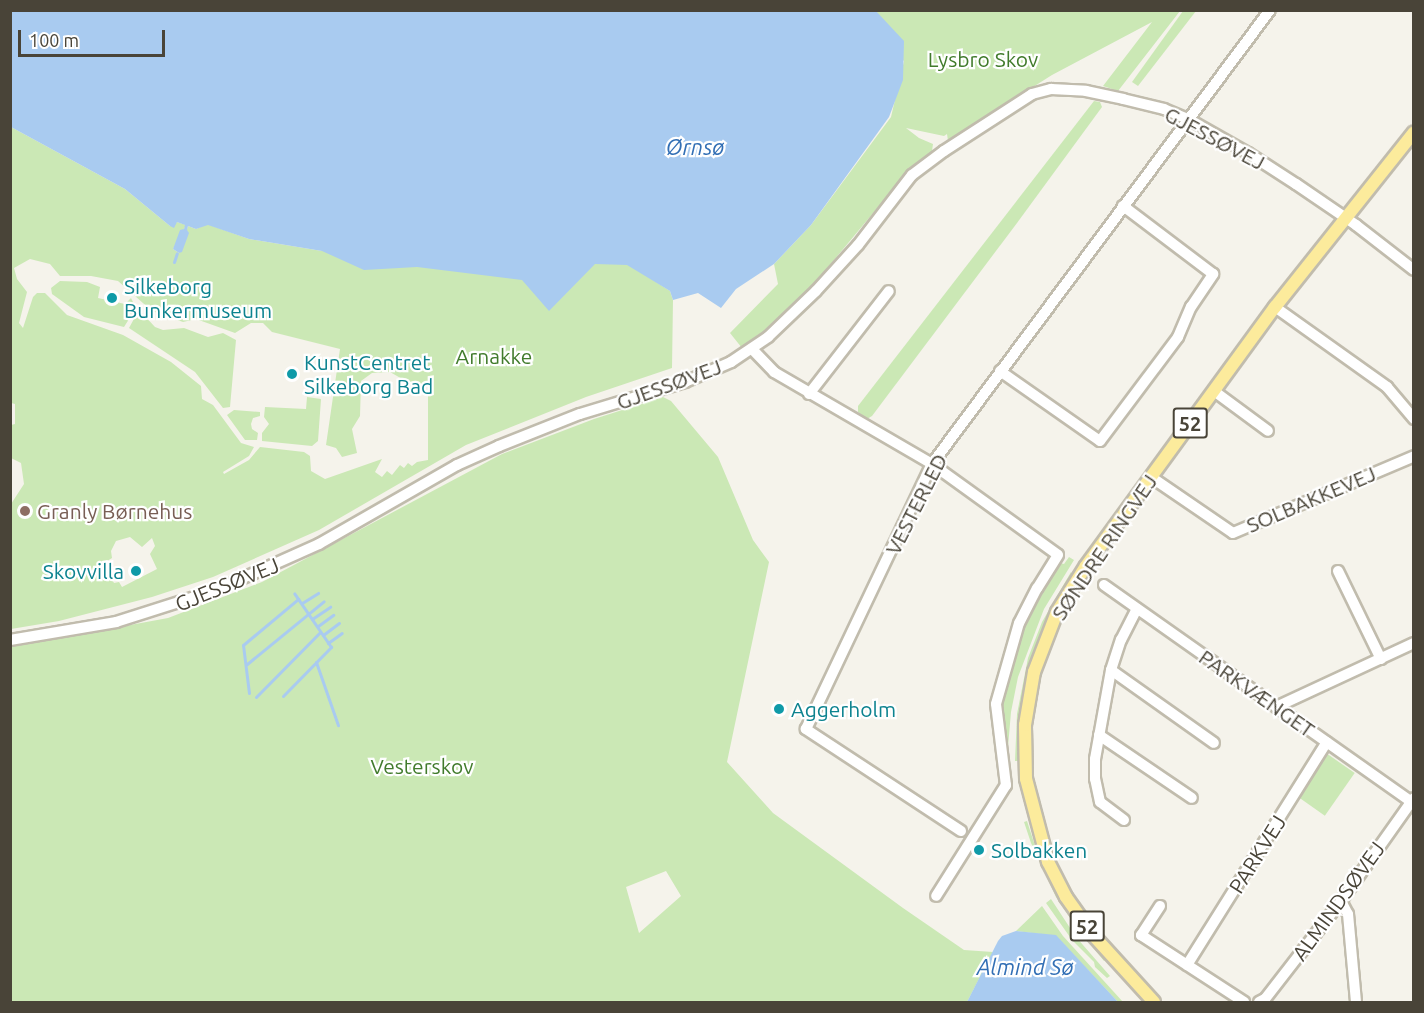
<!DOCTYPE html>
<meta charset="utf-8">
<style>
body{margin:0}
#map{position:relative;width:1424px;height:1013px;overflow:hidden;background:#f5f3eb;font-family:Ubuntu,sans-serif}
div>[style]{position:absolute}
.green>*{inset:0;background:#cbe8b5;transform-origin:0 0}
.water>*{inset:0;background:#a9cbf0}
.stream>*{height:3px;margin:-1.5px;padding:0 1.5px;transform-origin:1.5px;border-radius:1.5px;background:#a9cbf0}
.roads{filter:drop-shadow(2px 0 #c1bcad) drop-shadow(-2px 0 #c1bcad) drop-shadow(0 2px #c1bcad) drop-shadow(0 -2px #c1bcad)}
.minor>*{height:10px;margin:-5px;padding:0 5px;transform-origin:5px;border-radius:5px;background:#fff}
.major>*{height:12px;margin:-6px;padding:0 6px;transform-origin:6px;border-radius:6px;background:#fceb9c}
.dots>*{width:16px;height:16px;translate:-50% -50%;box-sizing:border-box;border:3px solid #fff;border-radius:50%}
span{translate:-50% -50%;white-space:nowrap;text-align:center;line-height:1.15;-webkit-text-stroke:4.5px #fff;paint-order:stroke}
.shield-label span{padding:2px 4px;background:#fff;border:2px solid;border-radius:4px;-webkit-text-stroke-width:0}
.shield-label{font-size:20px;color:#494438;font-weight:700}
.park-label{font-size:21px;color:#417b2c}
.street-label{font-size:21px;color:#494438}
.culture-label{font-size:21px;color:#0d838f}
.left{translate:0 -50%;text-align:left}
.right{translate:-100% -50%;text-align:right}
.education-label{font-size:21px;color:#785e54}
.water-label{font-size:22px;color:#326fb5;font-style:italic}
.frame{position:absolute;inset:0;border:12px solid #494438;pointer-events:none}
.scale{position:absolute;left:18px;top:30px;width:147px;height:27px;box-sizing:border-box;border:3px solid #494438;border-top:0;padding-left:8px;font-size:18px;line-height:21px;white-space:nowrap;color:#494438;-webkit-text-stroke:4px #fff;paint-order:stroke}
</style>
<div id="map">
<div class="green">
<div style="clip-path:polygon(848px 11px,1180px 11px,1118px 91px,1103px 86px,1152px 22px,1052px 75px,948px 141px,947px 134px,944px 136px,906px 128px,919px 138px,933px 144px,932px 151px,904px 176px,804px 296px,752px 342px,742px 348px,730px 333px,778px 284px,774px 264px,811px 225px,891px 117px,904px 61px)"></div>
<div style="clip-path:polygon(1183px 11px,1196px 11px,1138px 86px,1132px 82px)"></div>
<div style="clip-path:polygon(1094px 101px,1100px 102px,1102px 107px,1017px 223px,872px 416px,867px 419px,858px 412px,858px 406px)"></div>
<div style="clip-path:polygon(evenodd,11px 127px,125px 189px,170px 226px,177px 222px,186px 225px,173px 249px,179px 253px,188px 226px,196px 229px,207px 224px,249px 239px,322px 251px,622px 260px,670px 291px,673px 300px,672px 368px,586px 397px,466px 445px,319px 530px,213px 577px,152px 597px,59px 621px,11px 629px,11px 504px,24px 484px,21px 463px,11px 458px,11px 425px,15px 424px,15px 404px,11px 403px,11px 127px,30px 259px,50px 264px,60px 276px,91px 276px,118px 281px,152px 311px,183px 322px,196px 319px,235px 333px,251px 323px,263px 323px,272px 332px,340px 349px,326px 445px,336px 448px,342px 457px,357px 453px,352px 429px,360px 416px,361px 381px,372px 373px,390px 372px,418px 388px,428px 384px,428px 460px,417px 462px,412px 466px,408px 463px,404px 468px,400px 465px,392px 475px,387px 471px,382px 477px,375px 472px,382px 459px,325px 479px,311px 471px,310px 456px,304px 452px,260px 447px,249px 460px,224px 474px,223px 472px,249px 456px,254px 447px,241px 443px,213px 405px,202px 399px,201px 386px,171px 362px,123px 335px,67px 315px,45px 293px,37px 293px,33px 297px,23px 328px,19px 323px,27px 292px,17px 279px,14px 268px,30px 259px,11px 127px,130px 537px,142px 547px,152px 538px,155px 546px,150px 554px,157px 569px,122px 587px,119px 582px,114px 583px,104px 563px,112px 558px,111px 551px,116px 541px,130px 537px)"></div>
<div style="clip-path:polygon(60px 281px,87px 282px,100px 287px,98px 298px,125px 304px,131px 298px,136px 308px,124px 327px,84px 317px,52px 294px,51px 288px)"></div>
<div style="clip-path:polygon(142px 313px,155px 327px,163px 330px,184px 328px,208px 337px,223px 333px,236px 340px,230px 407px,223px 408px,195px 372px,129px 328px,135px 317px)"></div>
<div style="clip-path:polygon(307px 397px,321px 399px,318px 441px,312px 446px,262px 441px,262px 433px,269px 424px,264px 417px,265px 407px,306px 409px)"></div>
<div style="clip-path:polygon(evenodd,663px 397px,671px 401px,718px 457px,753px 540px,769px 562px,727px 762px,773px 813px,903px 908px,964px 950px,993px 952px,967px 1002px,11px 1002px,11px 647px,168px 618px,262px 582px,502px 454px,594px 419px,663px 397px,666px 871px,681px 896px,639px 933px,626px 887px,666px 871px)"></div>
<div style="clip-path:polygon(234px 410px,260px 412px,260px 416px,253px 418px,251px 424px,252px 429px,258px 433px,257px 440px,245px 440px,227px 415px)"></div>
<div style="clip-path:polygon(1069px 557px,1074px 560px,1044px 609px,1018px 677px,1011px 712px,1008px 747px,1011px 775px,1008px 776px,1000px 715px,1009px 671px,1030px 612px,1060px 563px,1064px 564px)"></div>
<div style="clip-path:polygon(1071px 572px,1072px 575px,1053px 609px,1033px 655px,1022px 697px,1018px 761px,1015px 761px,1017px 714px,1028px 658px,1042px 622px)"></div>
<div style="left:1326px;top:753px;width:35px;height:52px;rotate:35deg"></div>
<div style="clip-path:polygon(1027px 821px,1038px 855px,1056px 891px,1106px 959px,1104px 961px,1077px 928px,1056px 897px,1031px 843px,1024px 822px)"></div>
<div style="clip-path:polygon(1051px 899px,1076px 937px,1110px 976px,1107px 978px,1095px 967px,1094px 962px,1072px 940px,1046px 903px)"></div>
<div style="clip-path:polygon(1042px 906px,1063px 936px,1123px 1002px,1118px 1002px,1056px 936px,1016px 931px)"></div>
</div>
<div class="water">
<div style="clip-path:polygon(875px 10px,904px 41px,903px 80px,889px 117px,811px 225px,774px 264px,736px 289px,721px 308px,698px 293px,673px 300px,670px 291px,627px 265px,595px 264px,549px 311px,522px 280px,417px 267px,364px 270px,322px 251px,249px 239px,208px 225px,196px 229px,188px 226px,187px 230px,189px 233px,182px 252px,179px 253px,173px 249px,180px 230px,184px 229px,185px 225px,177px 222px,174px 228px,170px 226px,125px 189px,11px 127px,11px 11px)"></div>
<div style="clip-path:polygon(1016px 931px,1056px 935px,1118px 1002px,967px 1002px,998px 941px,1002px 936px)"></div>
</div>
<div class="stream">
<div style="left:174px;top:262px;width:9px;rotate:-72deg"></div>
<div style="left:162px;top:293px;width:6px;rotate:-72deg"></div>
<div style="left:302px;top:603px;width:19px;rotate:-32deg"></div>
<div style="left:312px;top:619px;width:22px;rotate:-34deg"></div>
<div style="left:318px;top:626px;width:19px;rotate:-36deg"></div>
<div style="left:323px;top:635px;width:20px;rotate:-37deg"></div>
<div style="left:328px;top:643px;width:17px;rotate:-36deg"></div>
<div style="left:316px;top:662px;width:67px;rotate:70.8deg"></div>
<div style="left:247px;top:664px;width:99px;rotate:-39.3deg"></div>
<div style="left:249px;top:693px;width:48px;rotate:-97.1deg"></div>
<div style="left:243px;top:645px;width:72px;rotate:-39.9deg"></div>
<div style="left:283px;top:696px;width:69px;rotate:-45.6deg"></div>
<div style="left:331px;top:647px;width:65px;rotate:-124.4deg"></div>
<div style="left:256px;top:697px;width:91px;rotate:-45.4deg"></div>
</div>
<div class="roads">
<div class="minor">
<div style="left:1275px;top:307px;width:138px;rotate:35.5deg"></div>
<div style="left:1387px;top:387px;width:42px;rotate:49.8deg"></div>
<div style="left:752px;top:349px;width:32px;rotate:46deg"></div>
<div style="left:774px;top:372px;width:183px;rotate:30.2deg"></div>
<div style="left:932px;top:464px;width:155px;rotate:35.8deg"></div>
<div style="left:1058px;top:555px;width:39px;rotate:122deg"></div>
<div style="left:1037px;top:588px;width:39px;rotate:117deg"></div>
<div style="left:1019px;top:623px;width:84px;rotate:105.9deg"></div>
<div style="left:996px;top:704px;width:82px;rotate:83deg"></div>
<div style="left:1006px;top:785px;width:131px;rotate:122.2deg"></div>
<div style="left:1000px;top:371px;width:122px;rotate:35deg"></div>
<div style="left:1100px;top:441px;width:130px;rotate:-53.1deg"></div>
<div style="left:1178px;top:337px;width:33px;rotate:-67deg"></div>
<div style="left:1191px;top:307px;width:40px;rotate:-56deg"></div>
<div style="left:1213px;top:274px;width:113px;rotate:-142.9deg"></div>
<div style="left:1214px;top:391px;width:67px;rotate:36.5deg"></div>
<div style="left:809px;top:394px;width:130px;rotate:-52.2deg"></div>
<div style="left:1151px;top:477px;width:99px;rotate:34.3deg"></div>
<div style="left:1233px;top:533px;width:197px;rotate:-23deg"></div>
<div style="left:1338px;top:571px;width:98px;rotate:64deg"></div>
<div style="left:1104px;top:585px;width:375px;rotate:35.2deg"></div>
<div style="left:10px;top:640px;width:108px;rotate:-9.6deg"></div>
<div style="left:116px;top:622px;width:103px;rotate:-17.6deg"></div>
<div style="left:214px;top:591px;width:115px;rotate:-24.1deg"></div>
<div style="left:319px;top:544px;width:159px;rotate:-29.8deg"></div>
<div style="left:457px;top:465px;width:46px;rotate:-24.3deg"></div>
<div style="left:499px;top:446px;width:87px;rotate:-21.6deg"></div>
<div style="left:580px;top:414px;width:110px;rotate:-16.9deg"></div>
<div style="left:685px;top:382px;width:50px;rotate:-23.5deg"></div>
<div style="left:731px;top:362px;width:45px;rotate:-34deg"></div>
<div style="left:768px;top:337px;width:66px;rotate:-43.8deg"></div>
<div style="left:816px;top:291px;width:62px;rotate:-47.6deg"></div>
<div style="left:858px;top:245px;width:88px;rotate:-52.4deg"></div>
<div style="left:912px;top:175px;width:40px;rotate:-37deg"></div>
<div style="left:944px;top:151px;width:105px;rotate:-32.9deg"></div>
<div style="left:1032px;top:94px;width:20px;rotate:-15deg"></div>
<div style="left:1051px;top:89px;width:35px;rotate:3deg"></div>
<div style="left:1086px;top:91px;width:38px;rotate:12deg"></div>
<div style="left:1123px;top:99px;width:42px;rotate:13.7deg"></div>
<div style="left:1164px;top:109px;width:26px;rotate:23deg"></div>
<div style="left:1188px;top:119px;width:69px;rotate:29.5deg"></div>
<div style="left:1248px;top:153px;width:57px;rotate:32.9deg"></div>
<div style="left:1296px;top:184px;width:73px;rotate:34.3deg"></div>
<div style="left:1356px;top:225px;width:73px;rotate:37.8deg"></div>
<div style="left:1111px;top:670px;width:126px;rotate:35.3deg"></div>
<div style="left:1276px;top:707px;width:152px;rotate:-24.9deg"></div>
<div style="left:1099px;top:735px;width:112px;rotate:34.1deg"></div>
<div style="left:1124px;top:820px;width:30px;rotate:-143deg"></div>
<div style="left:1100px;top:802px;width:24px;rotate:-102deg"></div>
<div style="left:1095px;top:779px;width:20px;rotate:-90deg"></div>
<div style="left:1095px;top:759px;width:90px;rotate:-79.8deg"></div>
<div style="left:1111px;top:670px;width:32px;rotate:-72deg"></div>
<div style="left:1121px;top:640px;width:35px;rotate:-63deg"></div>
<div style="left:961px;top:831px;width:186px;rotate:-146.7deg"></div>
<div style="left:806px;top:729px;width:293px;rotate:-64.6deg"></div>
<div style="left:932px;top:464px;width:566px;rotate:-53.33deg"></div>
<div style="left:1341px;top:901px;width:15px;rotate:62deg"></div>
<div style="left:1348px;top:914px;width:88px;rotate:84.8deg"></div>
<div style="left:1160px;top:906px;width:35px;rotate:123deg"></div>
<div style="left:1141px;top:935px;width:123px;rotate:33deg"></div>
<div style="left:1187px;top:965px;width:263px;rotate:-57.9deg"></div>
<div style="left:1259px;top:1002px;width:7px;rotate:-27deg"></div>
<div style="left:1265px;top:999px;width:124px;rotate:-52.2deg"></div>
<div style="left:1341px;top:901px;width:126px;rotate:-54.7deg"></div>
</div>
<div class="major">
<div style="left:1154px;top:1002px;width:91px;rotate:-132.3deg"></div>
<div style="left:1093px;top:935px;width:47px;rotate:-125.4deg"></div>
<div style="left:1066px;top:897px;width:39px;rotate:-117deg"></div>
<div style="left:1048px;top:862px;width:86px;rotate:-104.8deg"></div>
<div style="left:1026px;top:779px;width:54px;rotate:-91.1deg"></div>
<div style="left:1025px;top:725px;width:54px;rotate:-80.4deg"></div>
<div style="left:1034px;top:672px;width:64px;rotate:-69deg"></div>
<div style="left:1057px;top:612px;width:54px;rotate:-57.8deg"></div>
<div style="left:1086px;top:566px;width:321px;rotate:-53.9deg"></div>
<div style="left:1275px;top:307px;width:223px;rotate:-51.5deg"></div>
</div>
</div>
<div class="dots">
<div style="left:112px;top:298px;background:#0f9aa8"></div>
<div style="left:292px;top:374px;background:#0f9aa8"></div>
<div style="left:25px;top:511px;background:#8d6e63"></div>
<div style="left:136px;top:571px;background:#0f9aa8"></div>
<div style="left:779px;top:709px;background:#0f9aa8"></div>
<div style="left:979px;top:850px;background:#0f9aa8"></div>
</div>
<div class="shield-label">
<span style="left:1190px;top:423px">52</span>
<span style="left:1087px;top:926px">52</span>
</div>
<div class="park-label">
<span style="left:983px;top:59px">Lysbro Skov</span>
<span style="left:494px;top:356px">Arnakke</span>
<span style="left:422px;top:766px">Vesterskov</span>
</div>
<div class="street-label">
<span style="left:1215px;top:138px;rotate:28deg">GJESSØVEJ</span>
<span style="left:669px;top:384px;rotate:-20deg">GJESSØVEJ</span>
<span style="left:1311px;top:499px;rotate:-23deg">SOLBAKKEVEJ</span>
<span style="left:916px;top:504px;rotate:-63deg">VESTERLED</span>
<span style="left:1104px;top:547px;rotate:-56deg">SØNDRE RINGVEJ</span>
<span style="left:227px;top:584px;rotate:-22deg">GJESSØVEJ</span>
<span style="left:1257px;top:693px;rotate:35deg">PARKVÆNGET</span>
<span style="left:1257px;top:854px;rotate:-58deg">PARKVEJ</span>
<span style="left:1338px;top:901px;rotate:-54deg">ALMINDSØVEJ</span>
</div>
<div class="culture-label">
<span class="left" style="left:124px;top:298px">Silkeborg<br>Bunkermuseum</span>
<span class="left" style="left:304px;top:374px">KunstCentret<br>Silkeborg Bad</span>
<span class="right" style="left:124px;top:571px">Skovvilla</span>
<span class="left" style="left:791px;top:709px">Aggerholm</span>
<span class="left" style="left:991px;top:850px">Solbakken</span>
</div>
<div class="education-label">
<span class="left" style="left:37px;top:511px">Granly Børnehus</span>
</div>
<div class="water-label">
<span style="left:695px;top:147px">Ørnsø</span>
<span style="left:1025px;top:967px">Almind Sø</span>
</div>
<div class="frame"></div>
<div class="scale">100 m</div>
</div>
